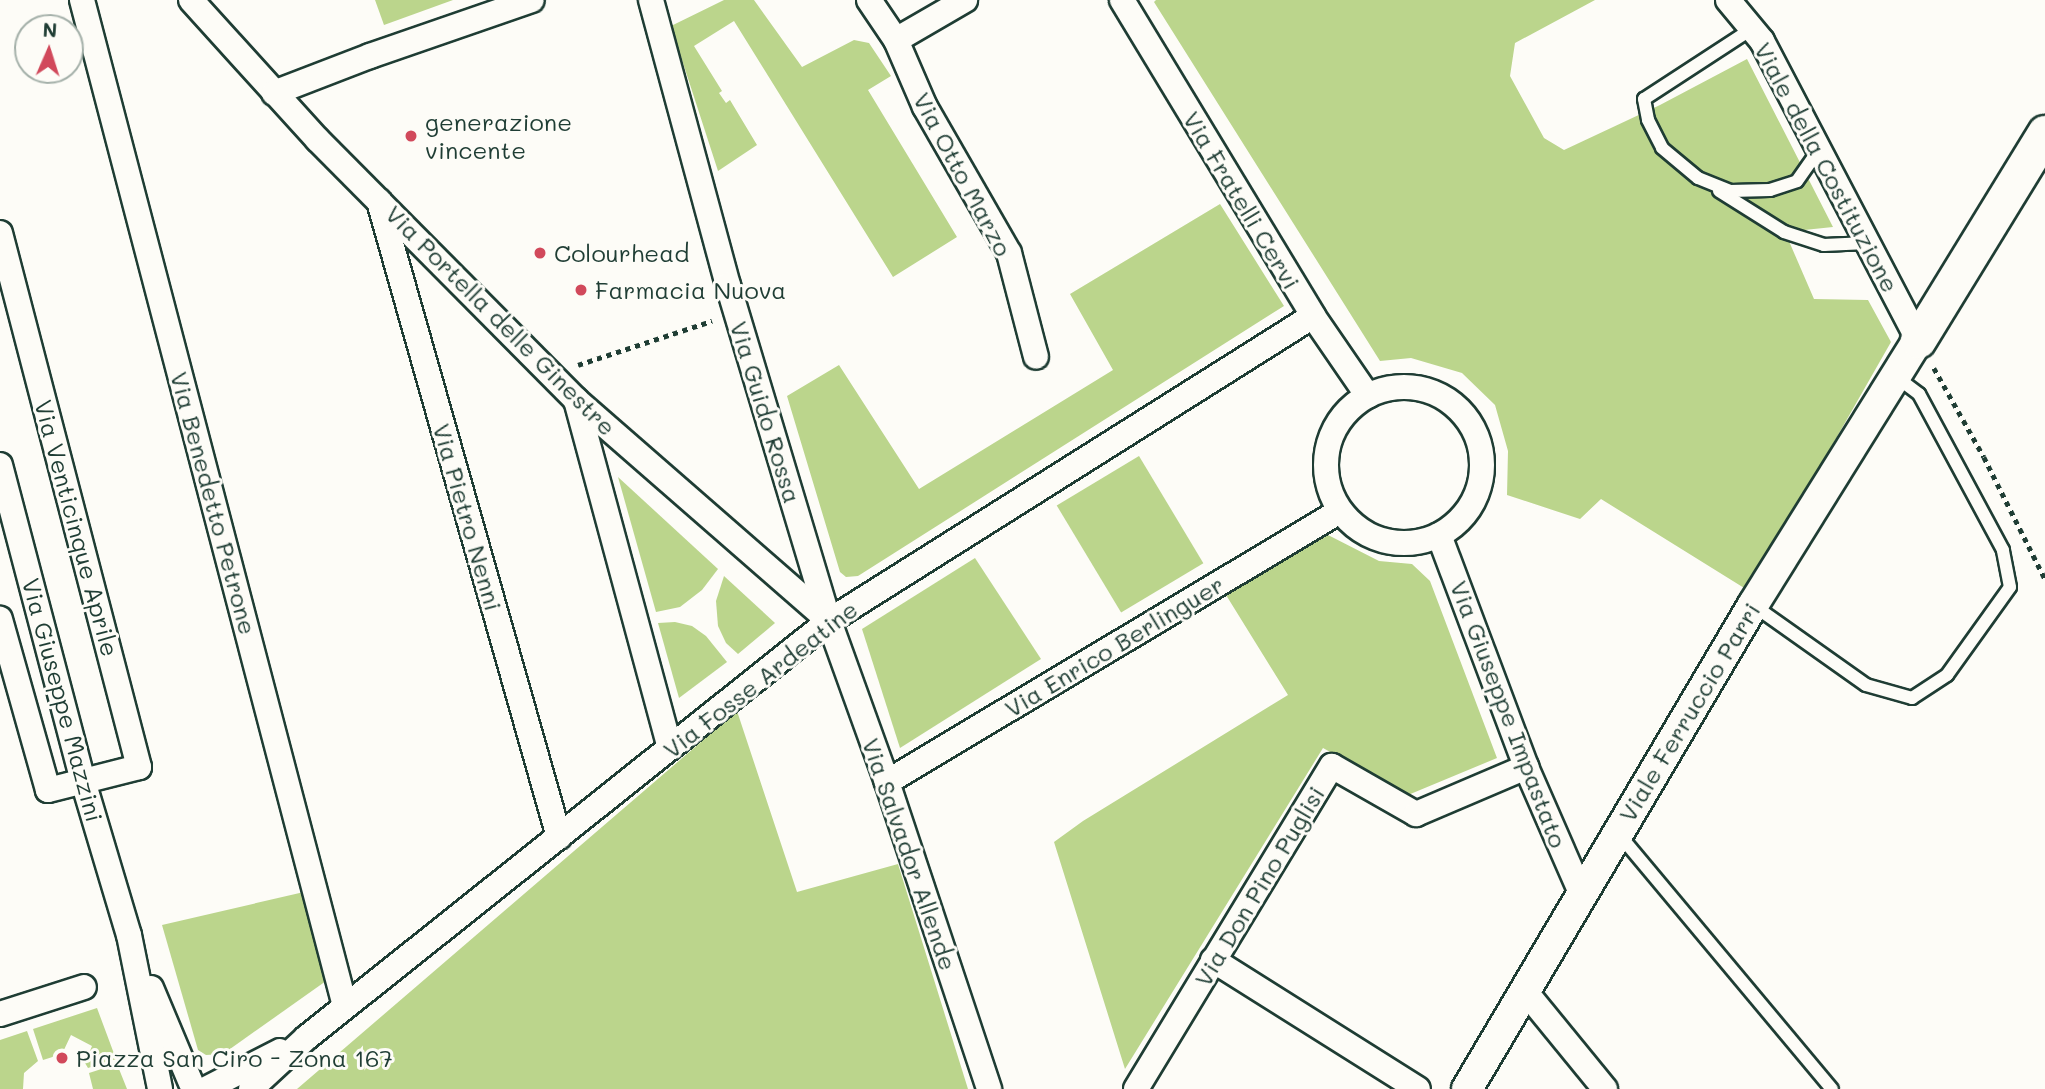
<!DOCTYPE html>
<style>
body{margin:0}
#map{position:relative;width:2045px;height:1089px;overflow:hidden;background:#fdfcf7;font-family:Mali,sans-serif}
div>[style]{position:absolute}
.green>*{inset:0;background:#bbd58c;transform-origin:0 0}
.path>*{height:4.5px;margin-top:-2.25px;transform-origin:0;background:repeating-linear-gradient(90deg,#1f3d34 0 5px,transparent 0 10px)}
.roads{filter:drop-shadow(2px 0 #1f3d34) drop-shadow(-2px 0 #1f3d34) drop-shadow(0 2px #1f3d34) drop-shadow(0 -2px #1f3d34)}
.service>*{height:12px;margin:-6px;padding:0 6px;transform-origin:6px;border-radius:6px;background:#fdfcf7}
.minor>*{height:24px;margin:-12px;padding:0 12px;transform-origin:12px;border-radius:12px;background:#fdfcf7}
.minor>.ring{margin:-12px;padding:0;box-sizing:content-box;background:none;border:24px solid #fdfcf7;border-radius:50%}
.tertiary>*{height:30px;margin:-15px;padding:0 15px;transform-origin:15px;border-radius:15px;background:#fdfcf7}
.secondary>*{height:35px;margin:-17.5px;padding:0 17.5px;transform-origin:17.5px;border-radius:17.5px;background:#fdfcf7}
.dots>*{width:19px;height:19px;translate:-50% -50%;box-sizing:border-box;border:4px solid #fdfcf7;border-radius:50%}
span{translate:-50% -50%;white-space:nowrap;text-align:center;line-height:1.15;-webkit-text-stroke:6px #fdfcf7;paint-order:stroke}
.poi-label{font-size:24px;color:#1f3d34}
.left{translate:0 -50%;text-align:left}
.street-label{font-size:24px;color:#1f3d34}
.north{position:absolute;left:14px;top:14px;width:70px;height:70px;box-sizing:border-box;background:#fdfcf7;border:2px solid #a4b0a9;border-radius:50%;rotate:3deg;font-size:19px;font-weight:700;line-height:28px;text-align:center;color:#1f3d34}
.north::after{content:'';display:block;margin:auto;width:24px;height:32px;background:#d1495b;clip-path:polygon(50% 0,100% 100%,50% 72%,0 100%)}
</style>
<div id="map">
<div class="green">
<div style="clip-path:polygon(375px 0,453px 0,384px 25px)"></div>
<div style="clip-path:polygon(724px 0,754px 0,802px 67px,854px 40px,869px 43px,891px 76px,868px 90px,957px 237px,893px 277px,734px 21px,694px 46px,722px 91px,719px 93px,726px 103px,730px 100px,757px 145px,718px 171px,671px 26px)"></div>
<div style="clip-path:polygon(1156px 0,1595px 0,1515px 43px,1510px 76px,1544px 138px,1564px 150px,1660px 105px,1747px 59px,1833px 227px,1785px 232px,1814px 299px,1868px 300px,1891px 342px,1749px 591px,1601px 499px,1580px 519px,1507px 495px,1508px 451px,1495px 405px,1462px 373px,1411px 358px,1380px 361px,1154px 2px)"></div>
<div style="clip-path:polygon(1220px 204px,1284px 306px,858px 576px,846px 577px,840px 572px,787px 396px,839px 365px,919px 489px,1113px 370px,1070px 294px)"></div>
<div style="left:1139px;top:456px;width:125px;height:96px;rotate:59deg"></div>
<div style="clip-path:polygon(618px 477px,718px 569px,702px 590px,680px 607px,656px 612px)"></div>
<div style="clip-path:polygon(1328px 535px,1379px 561px,1412px 564px,1430px 581px,1497px 758px,1408px 795px,1323px 748px,1125px 1069px,1054px 842px,1083px 821px,1288px 695px,1226px 595px)"></div>
<div style="clip-path:polygon(975px 558px,1041px 659px,900px 748px,862px 629px)"></div>
<div style="clip-path:polygon(724px 576px,775px 623px,738px 654px,726px 643px,718px 626px,716px 601px)"></div>
<div style="clip-path:polygon(675px 622px,692px 626px,706px 636px,727px 662px,679px 698px,658px 623px)"></div>
<div style="clip-path:polygon(737px 711px,797px 892px,898px 864px,968px 1089px,297px 1089px)"></div>
<div style="clip-path:polygon(304px 892px,326px 981px,223px 1054px,206px 1055px,198px 1050px,162px 925px)"></div>
<div style="clip-path:polygon(97px 1008px,116px 1059px,88px 1068px,85px 1063px,92px 1046px,71px 1035px,62px 1054px,43px 1060px,33px 1029px)"></div>
<div style="clip-path:polygon(27px 1031px,38px 1061px,24px 1073px,23px 1089px,0 1089px,0 1040px)"></div>
<div style="clip-path:polygon(117px 1064px,127px 1089px,93px 1089px,89px 1073px)"></div>
</div>
<div class="path">
<div style="left:578px;top:365px;width:141px;rotate:-18.2deg"></div>
<div style="left:1934px;top:368px;width:102px;rotate:60.7deg"></div>
<div style="left:1984px;top:457px;width:136px;rotate:63.4deg"></div>
</div>
<div class="roads">
<div class="service">
<div style="left:1753px;top:28px;width:130px;rotate:146.9deg"></div>
<div style="left:1644px;top:99px;width:21px;rotate:79deg"></div>
<div style="left:1648px;top:120px;width:31px;rotate:63deg"></div>
<div style="left:1662px;top:148px;width:47px;rotate:39.8deg"></div>
<div style="left:1698px;top:178px;width:35px;rotate:22deg"></div>
<div style="left:1730px;top:191px;width:40px;rotate:-1.4deg"></div>
<div style="left:1770px;top:190px;width:28px;rotate:-18deg"></div>
<div style="left:1797px;top:181px;width:37px;rotate:-55deg"></div>
<div style="left:1719px;top:191px;width:77px;rotate:32.2deg"></div>
<div style="left:1784px;top:232px;width:42px;rotate:18deg"></div>
<div style="left:1824px;top:245px;width:43px;rotate:-2.7deg"></div>
<div style="left:1753px;top:605px;width:138px;rotate:35.3deg"></div>
<div style="left:1866px;top:685px;width:48px;rotate:15.8deg"></div>
<div style="left:1912px;top:698px;width:42px;rotate:-33.3deg"></div>
<div style="left:1947px;top:675px;width:108px;rotate:-54.4deg"></div>
<div style="left:2010px;top:587px;width:38px;rotate:-101deg"></div>
<div style="left:2003px;top:550px;width:177px;rotate:-118.3deg"></div>
<div style="left:1919px;top:394px;width:30px;rotate:-143deg"></div>
<div style="left:1617px;top:832px;width:335px;rotate:50.1deg"></div>
</div>
<div class="minor">
<div style="left:82px;top:0;width:1040px;rotate:75.35deg"></div>
<div style="left:191px;top:0;width:189px;rotate:47.8deg"></div>
<div style="left:318px;top:140px;width:366px;rotate:45.2deg"></div>
<div style="left:576px;top:400px;width:335px;rotate:41.1deg"></div>
<div style="left:651px;top:0;width:295px;rotate:74.9deg"></div>
<div style="left:728px;top:285px;width:351px;rotate:73.3deg"></div>
<div style="left:829px;top:621px;width:171px;rotate:70.2deg"></div>
<div style="left:887px;top:782px;width:324px;rotate:71.6deg"></div>
<div style="left:869px;top:0;width:48px;rotate:56deg"></div>
<div style="left:896px;top:40px;width:73px;rotate:66.6deg"></div>
<div style="left:925px;top:107px;width:168px;rotate:60.1deg"></div>
<div style="left:1009px;top:253px;width:107px;rotate:75.4deg"></div>
<div style="left:1122px;top:0;width:369px;rotate:58.8deg"></div>
<div style="left:1313px;top:316px;width:97px;rotate:55.5deg"></div>
<div style="left:1728px;top:0;width:53px;rotate:50.3deg"></div>
<div style="left:1762px;top:41px;width:337px;rotate:62.4deg"></div>
<div style="left:896px;top:40px;width:80px;rotate:-30.1deg"></div>
<div style="left:274px;top:93px;width:103px;rotate:-21.1deg"></div>
<div style="left:370px;top:56px;width:171px;rotate:-19.1deg"></div>
<div style="left:379px;top:201px;width:661px;rotate:74.2deg"></div>
<div style="left:0;top:233px;width:552px;rotate:75.41deg"></div>
<div style="left:139px;top:767px;width:94px;rotate:165.8deg"></div>
<div style="left:48px;top:790px;width:178px;rotate:-105.7deg"></div>
<div class="ring" style="left:1326px;top:387px;width:132px;height:132px"></div>
<div style="left:576px;top:400px;width:360px;rotate:74.9deg"></div>
<div style="left:0;top:465px;width:327px;rotate:75.3deg"></div>
<div style="left:83px;top:781px;width:161px;rotate:73.4deg"></div>
<div style="left:129px;top:935px;width:157px;rotate:78.6deg"></div>
<div style="left:1439px;top:535px;width:248px;rotate:69.4deg"></div>
<div style="left:1526px;top:767px;width:137px;rotate:66.4deg"></div>
<div style="left:887px;top:782px;width:528px;rotate:-30.89deg"></div>
<div style="left:1213px;top:960px;width:242px;rotate:32.2deg"></div>
<div style="left:151px;top:988px;width:103px;rotate:67.2deg"></div>
<div style="left:1524px;top:990px;width:128px;rotate:50.7deg"></div>
<div style="left:0;top:1014px;width:88px;rotate:-17.8deg"></div>
<div style="left:206px;top:1089px;width:83px;rotate:-27.2deg"></div>
<div style="left:251px;top:1089px;width:75px;rotate:-42.8deg"></div>
<div style="left:306px;top:1038px;width:669px;rotate:-38.57deg"></div>
<div style="left:829px;top:621px;width:572px;rotate:-32.22deg"></div>
<div style="left:1136px;top:1089px;width:378px;rotate:-58.8deg"></div>
<div style="left:1332px;top:766px;width:97px;rotate:29.7deg"></div>
<div style="left:1416px;top:814px;width:120px;rotate:-23.1deg"></div>
</div>
<div class="tertiary">
<div style="left:1467px;top:1089px;width:562px;rotate:-59.42deg"></div>
<div style="left:1753px;top:605px;width:312px;rotate:-58.1deg"></div>
</div>
<div class="secondary">
<div style="left:1918px;top:340px;width:243px;rotate:-58.5deg"></div>
</div>
</div>
<div class="dots">
<div style="left:411px;top:136px;background:#d1495b"></div>
<div style="left:540px;top:253px;background:#d1495b"></div>
<div style="left:581px;top:290px;background:#d1495b"></div>
<div style="left:62px;top:1058px;background:#d1495b"></div>
</div>
<div class="poi-label">
<span class="left" style="left:425px;top:136px">generazione<br>vincente</span>
<span class="left" style="left:554px;top:253px">Colourhead</span>
<span class="left" style="left:595px;top:290px">Farmacia Nuova</span>
<span class="left" style="left:76px;top:1058px">Piazza San Ciro - Zona 167</span>
</div>
<div class="street-label">
<span style="left:1827px;top:167px;rotate:62deg">Viale della Costituzione</span>
<span style="left:963px;top:174px;rotate:62deg">Via Otto Marzo</span>
<span style="left:1242px;top:200px;rotate:59deg">Via Fratelli Cervi</span>
<span style="left:501px;top:320px;rotate:45deg">Via Portella delle Ginestre</span>
<span style="left:766px;top:412px;rotate:73deg">Via Guido Rossa</span>
<span style="left:214px;top:503px;rotate:75deg">Via Benedetto Petrone</span>
<span style="left:468px;top:517px;rotate:74deg">Via Pietro Nenni</span>
<span style="left:77px;top:528px;rotate:75deg">Via Venticinque Aprile</span>
<span style="left:1114px;top:646px;rotate:-31deg">Via Enrico Berlinguer</span>
<span style="left:760px;top:679px;rotate:-38deg">Via Fosse Ardeatine</span>
<span style="left:63px;top:700px;rotate:75deg">Via Giuseppe Mazzini</span>
<span style="left:1689px;top:712px;rotate:-59deg">Viale Ferruccio Parri</span>
<span style="left:1509px;top:714px;rotate:69deg">Via Giuseppe Impastato</span>
<span style="left:910px;top:854px;rotate:71deg">Via Salvador Allende</span>
<span style="left:1259px;top:886px;rotate:-59deg">Via Don Pino Puglisi</span>
</div>
<div class="north">N</div>
</div>
